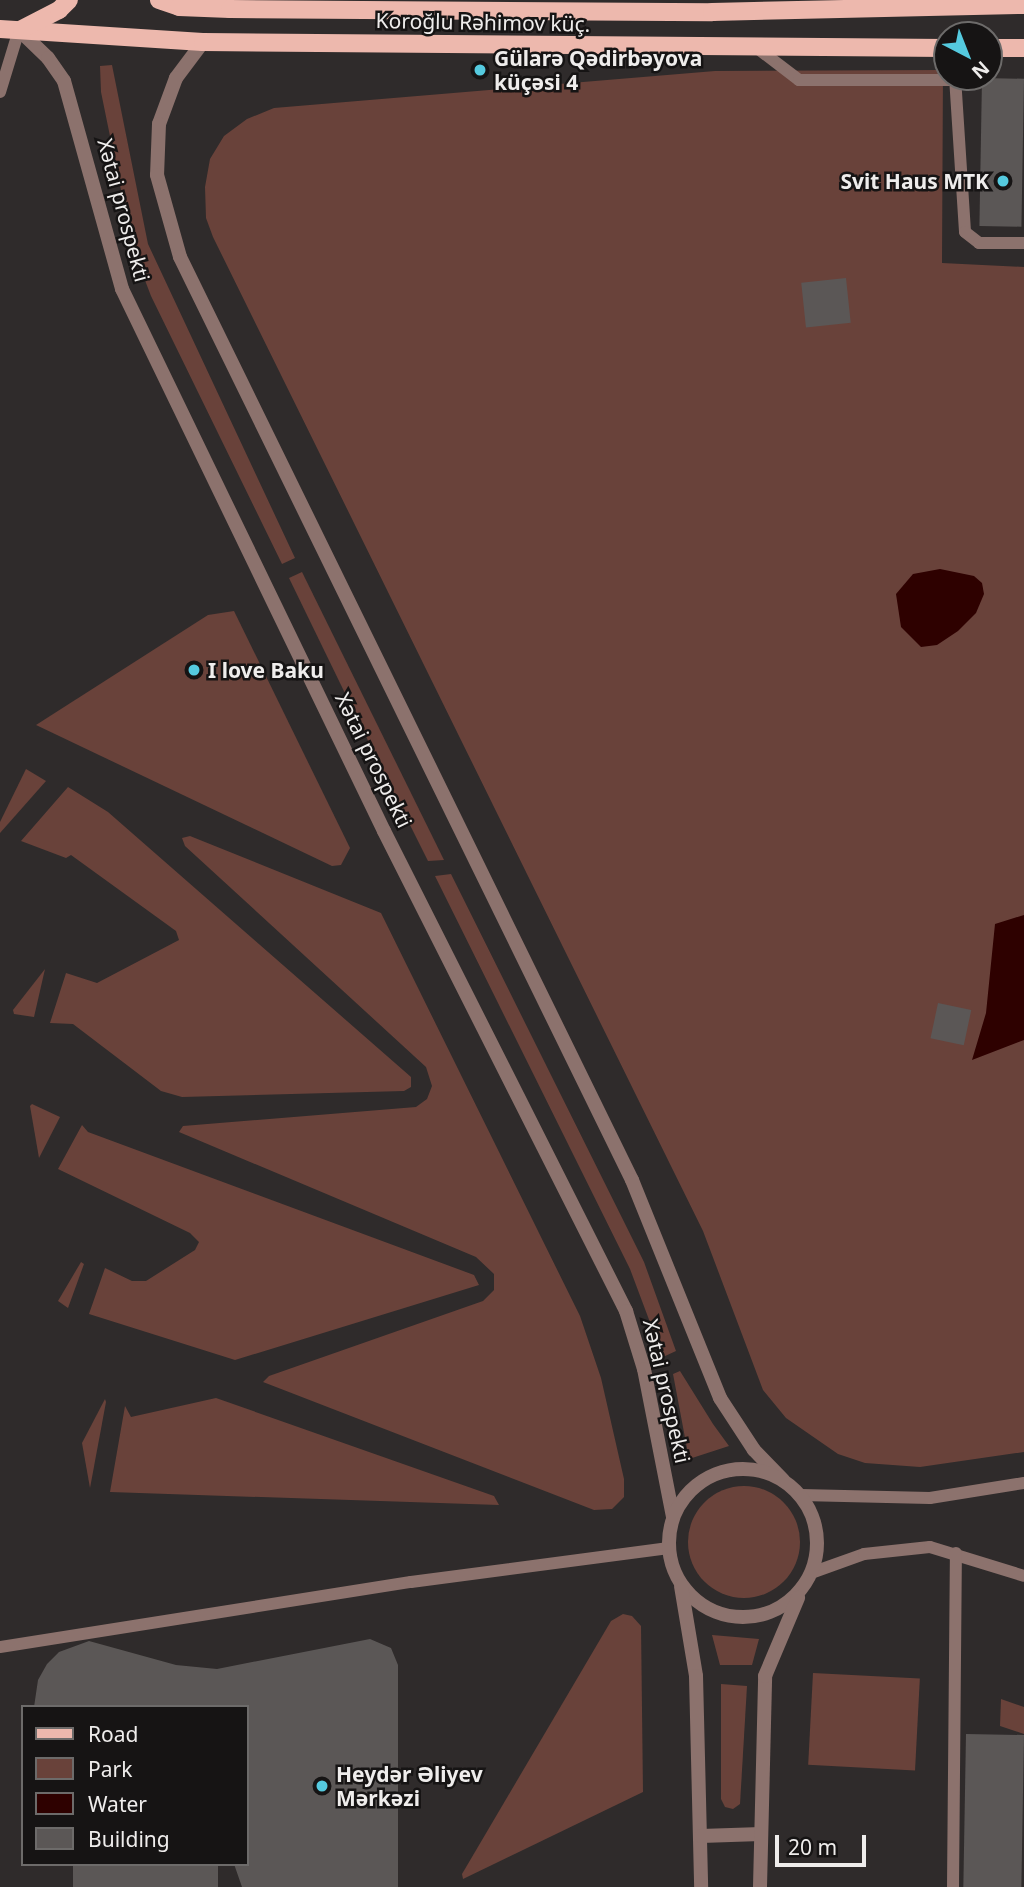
<!DOCTYPE html>
<meta charset="utf-8">
<style>
body{margin:0}
#map{position:relative;width:1024px;height:1887px;overflow:hidden;background:#2f2b2b;font-family:"Noto Sans",sans-serif}
div>[style]{position:absolute}
.green>*{inset:0;background:#69423a;transform-origin:0 0}
.round{border-radius:50%}
.water>*{inset:0;background:#2e0100}
.building>*{inset:0;background:#5b5756;transform-origin:0 0}
.service>*{height:12px;margin:-6px;padding:0 6px;transform-origin:6px;border-radius:6px;background:#8c726d}
.tertiary>*{height:14px;margin:-7px;padding:0 7px;transform-origin:7px;border-radius:7px;background:#8c726d}
.tertiary>.ring{margin:-7px;padding:0;box-sizing:content-box;background:none;border:14px solid #8c726d;border-radius:50%}
.primary>*{height:18px;margin:-9px;padding:0 9px;transform-origin:9px;border-radius:9px;background:#edb8ad}
.dots>*{width:19px;height:19px;translate:-50% -50%;box-sizing:border-box;border:4px solid #161414;border-radius:50%}
span{translate:-50% -50%;white-space:nowrap;text-align:center;line-height:1.15;-webkit-text-stroke:5px #161414;paint-order:stroke}
.street-label{font-size:21px;color:#efedec}
.poi-label{font-size:21px;color:#efedec;font-weight:700}
.left{translate:0 -50%;text-align:left}
.right{translate:-100% -50%;text-align:right}
.legend{position:absolute;left:21px;top:1705px;width:228px;height:161px;box-sizing:border-box;background:#161414;border:2px solid #6d6b6a;margin:0;padding:9px 12px;list-style:none;font-size:21px;color:#efedec}
.legend li{display:flex;align-items:center;gap:14px;height:35px}
.legend b{width:35px;border:2px solid #6d6b6a}
.north{position:absolute;left:933px;top:21px;width:70px;height:70px;box-sizing:border-box;background:#161414;border:2px solid #6d6b6a;border-radius:50%;rotate:138deg;font-size:19px;font-weight:700;line-height:28px;text-align:center;color:#efedec}
.north::after{content:'';display:block;margin:auto;width:24px;height:32px;background:#55cadf;clip-path:polygon(50% 0,100% 100%,50% 72%,0 100%)}
.scale{position:absolute;left:775px;top:1835px;width:91px;height:32px;box-sizing:border-box;border:4px solid #efedec;border-top:0;padding-left:9px;font-size:21px;line-height:24px;white-space:nowrap;color:#efedec;-webkit-text-stroke:5px #161414;paint-order:stroke}
</style>
<div id="map">
<div class="green">
<div style="clip-path:polygon(112px 65px,148px 244px,295px 558px,282px 564px,151px 296px,133px 249px,101px 92px,100px 66px)"></div>
<div style="clip-path:polygon(943px 70px,942px 263px,1024px 267px,1024px 1452px,920px 1467px,865px 1463px,838px 1454px,786px 1418px,763px 1390px,703px 1231px,213px 237px,206px 218px,205px 187px,210px 159px,224px 136px,247px 119px,274px 108px,715px 71px)"></div>
<div style="clip-path:polygon(302px 572px,444px 860px,428px 861px,375px 755px,289px 578px)"></div>
<div style="clip-path:polygon(234px 611px,350px 848px,341px 865px,332px 866px,36px 725px,208px 615px)"></div>
<div style="clip-path:polygon(26px 769px,46px 781px,0 833px,0 822px)"></div>
<div style="clip-path:polygon(68px 787px,108px 812px,411px 1077px,411px 1087px,404px 1091px,182px 1097px,161px 1091px,73px 1024px,50px 1023px,66px 973px,97px 983px,179px 940px,176px 931px,71px 855px,66px 858px,21px 841px)"></div>
<div style="clip-path:polygon(190px 836px,381px 913px,580px 1316px,601px 1378px,624px 1479px,624px 1497px,612px 1509px,594px 1510px,263px 1382px,269px 1376px,483px 1301px,494px 1290px,494px 1274px,476px 1257px,179px 1132px,183px 1126px,416px 1107px,427px 1099px,432px 1086px,426px 1067px,185px 846px,182px 838px)"></div>
<div style="clip-path:polygon(451px 874px,644px 1262px,676px 1351px,663px 1357px,630px 1269px,435px 876px)"></div>
<div style="clip-path:polygon(45px 969px,34px 1017px,14px 1014px,13px 1010px)"></div>
<div style="clip-path:polygon(32px 1104px,60px 1117px,39px 1158px,30px 1106px)"></div>
<div style="clip-path:polygon(82px 1125px,88px 1132px,474px 1275px,479px 1285px,235px 1360px,89px 1314px,105px 1268px,132px 1281px,146px 1281px,195px 1250px,199px 1242px,190px 1233px,58px 1169px)"></div>
<div style="clip-path:polygon(81px 1262px,84px 1264px,68px 1308px,58px 1301px)"></div>
<div style="clip-path:polygon(680px 1371px,713px 1424px,729px 1446px,689px 1459px,673px 1374px)"></div>
<div style="clip-path:polygon(216px 1398px,494px 1496px,499px 1505px,110px 1492px,125px 1406px,131px 1417px)"></div>
<div style="clip-path:polygon(105px 1399px,106px 1402px,90px 1488px,82px 1443px)"></div>
<div class="round" style="left:688px;top:1486px;width:112px;height:112px"></div>
<div style="clip-path:polygon(623px 1614px,632px 1616px,641px 1626px,643px 1792px,463px 1879px,462px 1874px,611px 1621px)"></div>
<div style="clip-path:polygon(712px 1635px,759px 1639px,752px 1665px,720px 1665px)"></div>
<div style="left:813px;top:1673px;width:107px;height:92px;rotate:3deg"></div>
<div style="clip-path:polygon(721px 1684px,747px 1686px,740px 1804px,733px 1809px,725px 1807px,721px 1799px)"></div>
<div style="clip-path:polygon(1001px 1699px,1024px 1707px,1024px 1734px,1000px 1726px)"></div>
</div>
<div class="water">
<div style="clip-path:polygon(940px 569px,974px 576px,982px 583px,984px 594px,976px 613px,958px 631px,937px 645px,921px 647px,901px 627px,896px 594px,913px 574px)"></div>
<div style="clip-path:polygon(1024px 915px,1024px 1040px,972px 1060px,986px 1013px,995px 924px)"></div>
</div>
<div class="building">
<div style="left:982px;top:78px;width:42px;height:148px;rotate:1deg"></div>
<div style="left:846px;top:278px;width:45px;height:45px;rotate:84deg"></div>
<div style="left:938px;top:1003px;width:34px;height:36px;rotate:12deg"></div>
<div style="clip-path:polygon(370px 1639px,391px 1648px,398px 1665px,398px 1887px,242px 1887px,234px 1864px,247px 1864px,247px 1707px,34px 1707px,38px 1680px,47px 1664px,59px 1652px,89px 1641px,176px 1665px,217px 1669px)"></div>
<div style="left:966px;top:1734px;width:58px;height:153px;rotate:1deg"></div>
<div style="left:73px;top:1864px;width:145px;height:24px"></div>
</div>
<div class="service">
<div style="left:757px;top:48px;width:53px;rotate:37.3deg"></div>
<div style="left:799px;top:80px;width:156px"></div>
<div style="left:955px;top:77px;width:155px;rotate:86.3deg"></div>
<div style="left:965px;top:232px;width:18px;rotate:38deg"></div>
<div style="left:979px;top:243px;width:45px"></div>
<div style="left:0;top:92px;width:65px;rotate:-73deg"></div>
<div style="left:801px;top:1495px;width:129px;rotate:1.3deg"></div>
<div style="left:930px;top:1498px;width:95px;rotate:-9.1deg"></div>
<div style="left:811px;top:1573px;width:56px;rotate:-19.7deg"></div>
<div style="left:864px;top:1554px;width:66px;rotate:-6.1deg"></div>
<div style="left:930px;top:1547px;width:98px;rotate:17.1deg"></div>
<div style="left:0;top:1647px;width:416px;rotate:-9deg"></div>
<div style="left:411px;top:1582px;width:260px;rotate:-7.5deg"></div>
<div style="left:953px;top:1887px;width:334px;rotate:-89.5deg"></div>
</div>
<div class="tertiary">
<div style="left:19px;top:30px;width:40px;rotate:44deg"></div>
<div style="left:48px;top:58px;width:28px;rotate:55deg"></div>
<div style="left:64px;top:81px;width:216px;rotate:74.4deg"></div>
<div style="left:122px;top:289px;width:602px;rotate:64.2deg"></div>
<div style="left:384px;top:831px;width:538px;rotate:63.24deg"></div>
<div style="left:626px;top:1311px;width:61px;rotate:72.8deg"></div>
<div style="left:644px;top:1369px;width:151px;rotate:78.9deg"></div>
<div style="left:203px;top:42px;width:45px;rotate:126.9deg"></div>
<div style="left:176px;top:78px;width:49px;rotate:110.3deg"></div>
<div style="left:159px;top:124px;width:51px;rotate:92.2deg"></div>
<div style="left:157px;top:175px;width:85px;rotate:74.3deg"></div>
<div style="left:180px;top:257px;width:1028px;rotate:63.91deg"></div>
<div style="left:632px;top:1180px;width:235px;rotate:68deg"></div>
<div style="left:720px;top:1398px;width:62px;rotate:56.8deg"></div>
<div style="left:754px;top:1450px;width:42px;rotate:46deg"></div>
<div class="ring" style="left:669px;top:1469px;width:134px;height:134px"></div>
<div style="left:681px;top:1586px;width:91px;rotate:80.5deg"></div>
<div style="left:696px;top:1676px;width:211px;rotate:88.6deg"></div>
<div style="left:701px;top:1836px;width:60px;rotate:-1.9deg"></div>
<div style="left:760px;top:1887px;width:211px;rotate:-88.6deg"></div>
<div style="left:765px;top:1676px;width:85px;rotate:-67.1deg"></div>
</div>
<div class="primary">
<div style="left:159px;top:0;width:21px;rotate:19deg"></div>
<div style="left:179px;top:7px;width:51px;rotate:2.2deg"></div>
<div style="left:230px;top:9px;width:482px;rotate:0.4deg"></div>
<div style="left:712px;top:12px;width:312px;rotate:-1.3deg"></div>
<div style="left:0;top:29px;width:203px;rotate:3.7deg"></div>
<div style="left:203px;top:42px;width:744px;rotate:0.46deg"></div>
<div style="left:22px;top:29px;width:42px;rotate:-27.2deg"></div>
<div style="left:59px;top:10px;width:14px;rotate:-45deg"></div>
<div style="left:989px;top:48px;width:35px"></div>
</div>
<div class="dots">
<div style="left:480px;top:70px;background:#55cadf"></div>
<div style="left:1003px;top:181px;background:#55cadf"></div>
<div style="left:194px;top:670px;background:#55cadf"></div>
<div style="left:322px;top:1786px;background:#55cadf"></div>
</div>
<div class="street-label">
<span style="left:483px;top:22px;rotate:1deg">Koroğlu Rəhimov küç.</span>
<span style="left:124px;top:210px;rotate:75deg">Xətai prospekti</span>
<span style="left:374px;top:760px;rotate:64deg">Xətai prospekti</span>
<span style="left:667px;top:1391px;rotate:77deg">Xətai prospekti</span>
</div>
<div class="poi-label">
<span class="left" style="left:494px;top:70px">Gülarə Qədirbəyova<br>küçəsi 4</span>
<span class="right" style="left:989px;top:181px">Svit Haus MTK</span>
<span class="left" style="left:208px;top:670px">I love Baku</span>
<span class="left" style="left:336px;top:1786px">Heydər Əliyev<br>Mərkəzi</span>
</div>
<ul class="legend">
<li><b style="height:9px;background:#edb8ad"></b>Road</li>
<li><b style="height:19px;background:#69423a"></b>Park</li>
<li><b style="height:19px;background:#2e0100"></b>Water</li>
<li><b style="height:19px;background:#5b5756"></b>Building</li>
</ul>
<div class="north">N</div>
<div class="scale">20 m</div>
</div>
